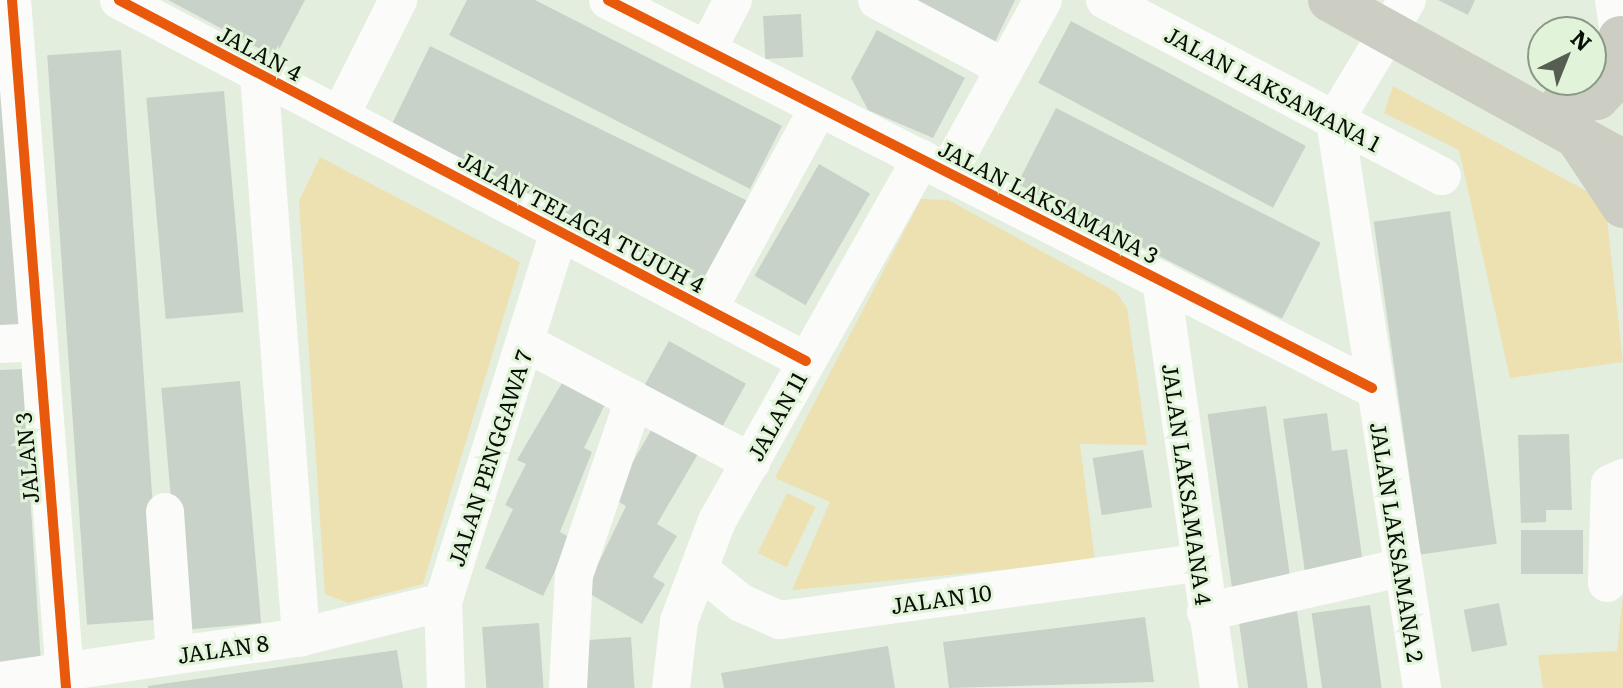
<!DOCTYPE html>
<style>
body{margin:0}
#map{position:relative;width:1623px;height:688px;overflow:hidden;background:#e4eedf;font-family:Literata,serif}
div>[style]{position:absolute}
.green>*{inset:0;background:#ede0b1;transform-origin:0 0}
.building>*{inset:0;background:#c8d2c8;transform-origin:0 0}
.minor>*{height:38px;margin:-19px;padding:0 19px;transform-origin:19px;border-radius:19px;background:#fbfcfa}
.major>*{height:44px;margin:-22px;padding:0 22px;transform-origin:22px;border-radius:22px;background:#cccdc3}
.cycleway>*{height:10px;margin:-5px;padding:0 5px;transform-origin:5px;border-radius:5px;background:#e8590c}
span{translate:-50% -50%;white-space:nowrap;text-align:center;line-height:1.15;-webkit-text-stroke:6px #e1f4d9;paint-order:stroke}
.street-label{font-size:22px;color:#090f07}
.north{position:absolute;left:1527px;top:16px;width:80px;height:80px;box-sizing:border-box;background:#e1f4d9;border:2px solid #8b9885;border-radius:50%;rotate:43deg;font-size:22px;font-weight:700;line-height:32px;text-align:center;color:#090f07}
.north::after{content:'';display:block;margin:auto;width:28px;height:36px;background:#565d53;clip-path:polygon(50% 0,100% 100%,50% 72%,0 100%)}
</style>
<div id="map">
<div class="green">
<div style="clip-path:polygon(1393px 86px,1605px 201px,1623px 362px,1510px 378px,1459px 150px,1384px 113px)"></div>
<div style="clip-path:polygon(320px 157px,520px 262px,423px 584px,348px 603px,325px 594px,299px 201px)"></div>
<div style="clip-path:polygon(921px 199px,948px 200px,1116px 292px,1127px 308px,1147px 445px,1080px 444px,1095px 561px,792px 590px,830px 502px,775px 478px)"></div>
<div style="left:787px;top:493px;width:32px;height:67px;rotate:26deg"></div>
<div style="clip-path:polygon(1623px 595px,1623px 688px,1543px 688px,1538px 655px,1617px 651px)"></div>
</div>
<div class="building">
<div style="clip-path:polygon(168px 0,305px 0,275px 57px)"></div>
<div style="clip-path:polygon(467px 0,535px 0,782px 126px,750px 189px,449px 35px)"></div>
<div style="clip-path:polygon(910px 0,1015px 0,993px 46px)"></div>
<div style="clip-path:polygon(1438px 0,1475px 0,1468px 15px)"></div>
<div style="left:801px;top:14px;width:43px;height:38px;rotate:87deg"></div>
<div style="left:1071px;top:21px;width:266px;height:70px;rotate:28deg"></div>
<div style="clip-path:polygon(877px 30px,965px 78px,933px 138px,868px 110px,851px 78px)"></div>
<div style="clip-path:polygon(0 41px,23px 337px,0 338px)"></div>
<div style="left:430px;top:46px;width:365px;height:93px;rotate:26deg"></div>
<div style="left:121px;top:50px;width:571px;height:74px;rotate:86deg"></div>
<div style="left:224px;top:91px;width:222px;height:78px;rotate:85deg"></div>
<div style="left:1056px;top:108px;width:297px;height:85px;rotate:27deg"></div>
<div style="left:819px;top:164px;width:59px;height:129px;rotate:30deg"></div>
<div style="left:1450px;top:211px;width:336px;height:77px;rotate:82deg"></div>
<div style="left:669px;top:341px;width:88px;height:56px;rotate:29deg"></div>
<div style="clip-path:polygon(22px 369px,41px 664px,0 667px,0 370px)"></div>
<div style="left:240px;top:381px;width:243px;height:79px;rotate:85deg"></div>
<div style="clip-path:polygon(562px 383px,605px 404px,584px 448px,592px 452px,560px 532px,571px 538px,543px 596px,485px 568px,513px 509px,505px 505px,526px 464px,517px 460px)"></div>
<div style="left:1266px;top:406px;width:178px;height:59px;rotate:82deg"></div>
<div style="clip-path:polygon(1327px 413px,1332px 451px,1347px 449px,1363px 564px,1305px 572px,1283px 419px)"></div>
<div style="clip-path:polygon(653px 427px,698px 454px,657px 524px,677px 536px,653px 577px,665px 584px,642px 624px,585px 591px,626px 506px,612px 498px)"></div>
<div style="clip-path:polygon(1569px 434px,1572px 510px,1546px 510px,1546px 522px,1521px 523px,1518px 435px)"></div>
<div style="left:1143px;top:450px;width:58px;height:51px;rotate:81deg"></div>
<div style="left:1521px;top:530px;width:62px;height:44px"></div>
<div style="left:1499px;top:603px;width:43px;height:36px;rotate:79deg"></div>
<div style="left:1296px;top:604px;width:85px;height:59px;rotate:82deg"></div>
<div style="left:1370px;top:605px;width:84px;height:59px;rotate:82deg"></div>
<div style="clip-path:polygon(1145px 617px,1154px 682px,949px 688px,943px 642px)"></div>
<div style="left:539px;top:623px;width:65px;height:57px;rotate:86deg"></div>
<div style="left:631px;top:637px;width:51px;height:57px;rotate:86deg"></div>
<div style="clip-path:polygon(888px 646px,895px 688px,724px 688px,721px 673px)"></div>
<div style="clip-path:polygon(397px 650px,403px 688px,148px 688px,148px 686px)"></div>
</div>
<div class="minor">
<div style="left:12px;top:0;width:690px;rotate:85.51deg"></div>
<div style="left:119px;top:0;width:776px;rotate:27.72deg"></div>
<div style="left:608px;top:0;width:857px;rotate:26.92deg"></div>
<div style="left:877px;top:0;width:145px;rotate:28deg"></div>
<div style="left:1105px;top:0;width:380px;rotate:27.6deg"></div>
<div style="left:1407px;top:0;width:140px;rotate:121deg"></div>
<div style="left:1335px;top:120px;width:575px;rotate:81.29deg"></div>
<div style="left:1614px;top:0;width:61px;rotate:81.5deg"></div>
<div style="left:707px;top:50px;width:56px;rotate:-62.5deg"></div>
<div style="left:259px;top:74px;width:565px;rotate:85.73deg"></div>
<div style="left:340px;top:116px;width:130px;rotate:-63.4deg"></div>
<div style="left:948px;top:172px;width:196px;rotate:-61.1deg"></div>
<div style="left:1161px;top:280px;width:412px;rotate:81.9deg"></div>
<div style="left:708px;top:310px;width:231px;rotate:-61.3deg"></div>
<div style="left:526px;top:343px;width:255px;rotate:27.9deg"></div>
<div style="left:0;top:344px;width:36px;rotate:-3deg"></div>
<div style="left:165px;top:512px;width:143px;rotate:86deg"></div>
<div style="left:699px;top:569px;width:54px;rotate:39deg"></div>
<div style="left:741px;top:603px;width:43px;rotate:23.6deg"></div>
<div style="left:780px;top:620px;width:422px;rotate:-7.8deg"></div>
<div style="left:1607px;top:583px;width:99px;rotate:-88.3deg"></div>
<div style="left:1610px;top:484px;width:14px;rotate:-25deg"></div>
<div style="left:1206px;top:612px;width:198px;rotate:-12.8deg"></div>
<div style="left:0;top:681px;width:304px;rotate:-8.3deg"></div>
<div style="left:301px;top:637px;width:146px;rotate:-13.8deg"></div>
<div style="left:446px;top:688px;width:86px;rotate:-92deg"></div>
<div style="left:443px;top:602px;width:389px;rotate:-72.6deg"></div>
<div style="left:568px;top:688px;width:113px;rotate:-87deg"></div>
<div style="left:574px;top:575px;width:185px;rotate:-71.1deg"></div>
<div style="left:671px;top:688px;width:67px;rotate:-83.2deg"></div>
<div style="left:679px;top:621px;width:107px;rotate:-69.2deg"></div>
<div style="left:717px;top:521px;width:416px;rotate:-60.6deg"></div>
</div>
<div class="major">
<div style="left:1330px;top:0;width:335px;rotate:28.9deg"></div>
<div style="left:1561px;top:106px;width:37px;rotate:-13deg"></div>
<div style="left:1597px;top:98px;width:19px;rotate:-47deg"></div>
<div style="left:1610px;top:84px;width:47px;rotate:-77.7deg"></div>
<div style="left:1580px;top:141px;width:78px;rotate:56.5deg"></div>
</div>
<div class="cycleway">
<div style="left:12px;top:0;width:690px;rotate:85.51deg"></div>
<div style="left:119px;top:0;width:776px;rotate:27.72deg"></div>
<div style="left:608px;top:0;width:857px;rotate:26.92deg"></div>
</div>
<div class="street-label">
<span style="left:260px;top:52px;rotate:28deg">JALAN 4</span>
<span style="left:1273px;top:88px;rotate:28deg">JALAN LAKSAMANA 1</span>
<span style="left:1049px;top:201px;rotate:27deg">JALAN LAKSAMANA 3</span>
<span style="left:582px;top:221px;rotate:28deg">JALAN TELAGA TUJUH 4</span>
<span style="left:776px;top:416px;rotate:-61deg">JALAN 11</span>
<span style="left:26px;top:458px;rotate:-95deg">JALAN 3</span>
<span style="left:489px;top:458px;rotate:-72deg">JALAN PENGGAWA 7</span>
<span style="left:1188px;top:484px;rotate:82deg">JALAN LAKSAMANA 4</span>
<span style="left:1398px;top:542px;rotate:81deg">JALAN LAKSAMANA 2</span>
<span style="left:941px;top:598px;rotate:-8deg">JALAN 10</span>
<span style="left:223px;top:648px;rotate:-8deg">JALAN 8</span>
</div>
<div class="north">N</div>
</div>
